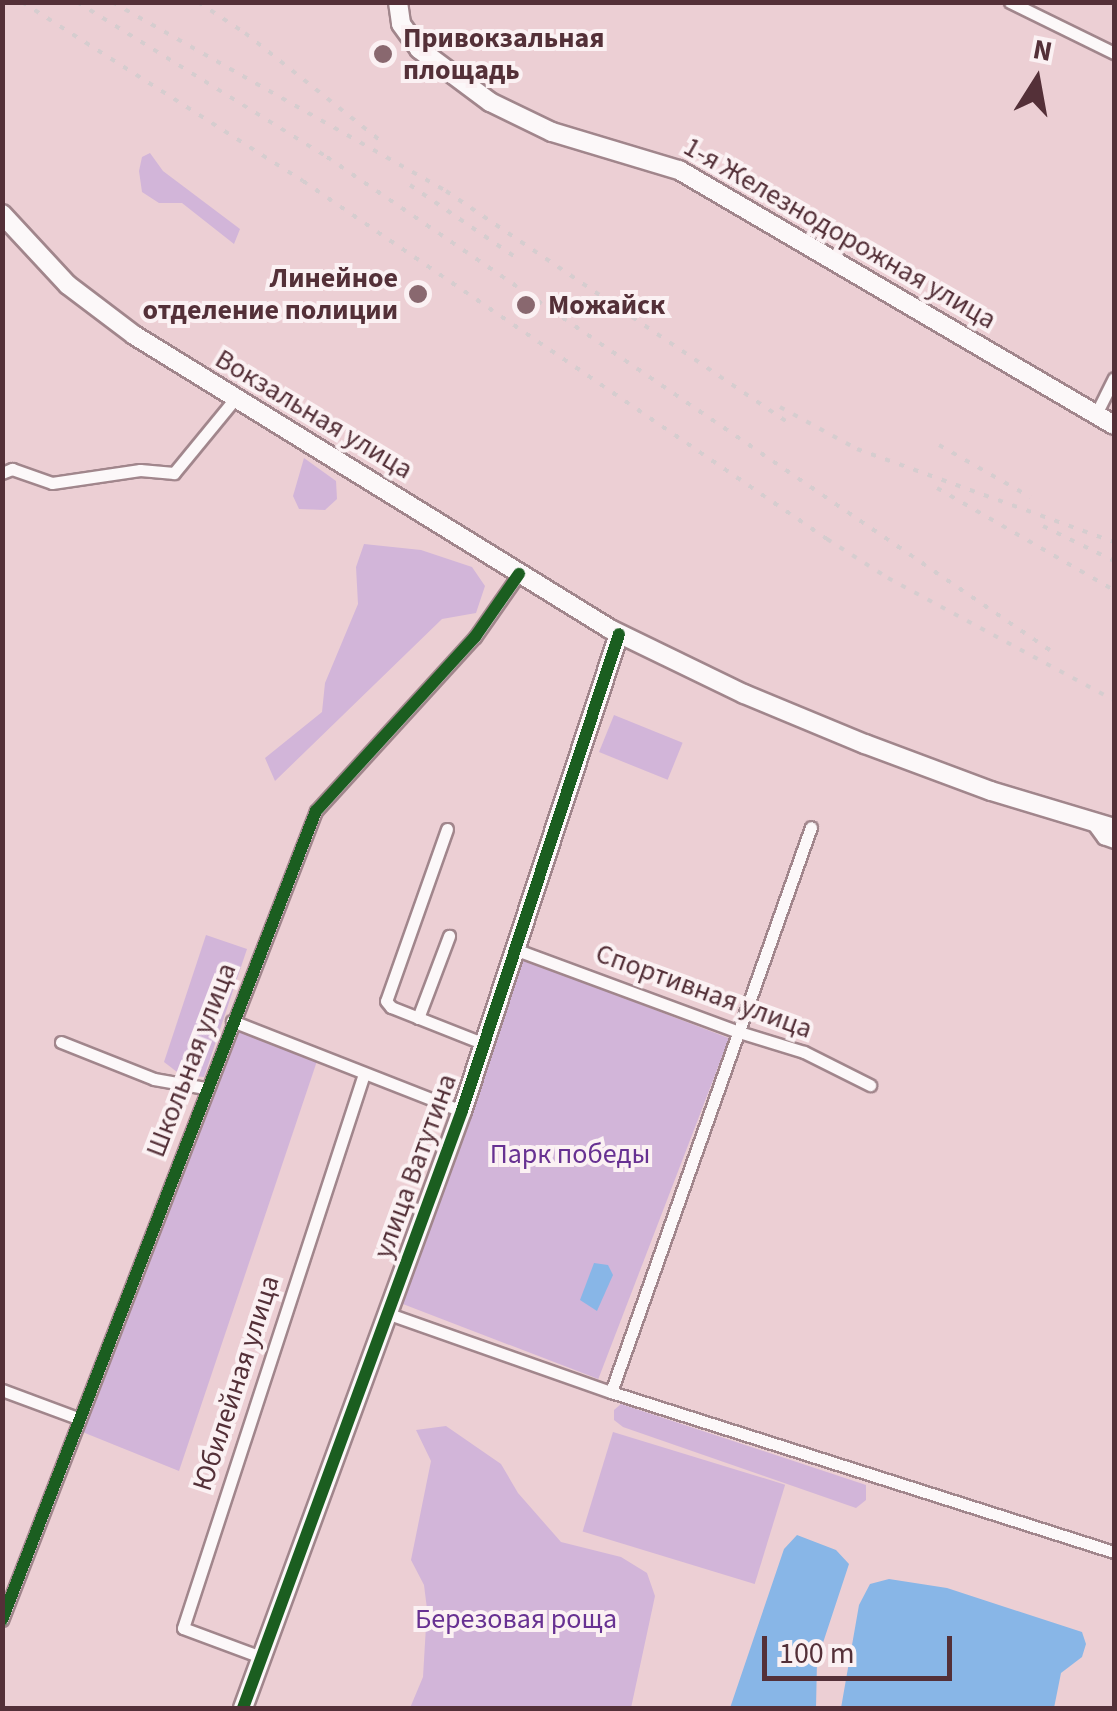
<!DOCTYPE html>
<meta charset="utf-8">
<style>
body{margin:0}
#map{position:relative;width:1117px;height:1711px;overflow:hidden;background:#eccfd4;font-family:"Source Sans 3",sans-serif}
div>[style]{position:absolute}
.green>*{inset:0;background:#d2b5d9;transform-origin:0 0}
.water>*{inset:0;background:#88b6e7}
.roads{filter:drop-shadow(2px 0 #a1868c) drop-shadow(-2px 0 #a1868c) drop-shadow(0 2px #a1868c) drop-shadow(0 -2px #a1868c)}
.street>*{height:11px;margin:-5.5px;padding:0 5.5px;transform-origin:5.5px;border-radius:5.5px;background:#fcf8f9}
.secondary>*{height:18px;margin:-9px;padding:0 9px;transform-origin:9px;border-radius:9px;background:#fcf8f9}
.rail>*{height:4px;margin-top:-2px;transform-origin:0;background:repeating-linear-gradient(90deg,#d6cdcf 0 5px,transparent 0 15px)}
.cycleway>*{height:12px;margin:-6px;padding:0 6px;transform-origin:6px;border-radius:6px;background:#1b5e20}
.dots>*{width:28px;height:28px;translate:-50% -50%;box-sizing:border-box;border:5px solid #fbf1f3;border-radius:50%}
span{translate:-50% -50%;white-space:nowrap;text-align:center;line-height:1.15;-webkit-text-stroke:8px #fbf1f3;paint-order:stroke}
.poi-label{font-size:28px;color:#543038;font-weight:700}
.left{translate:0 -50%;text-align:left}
.right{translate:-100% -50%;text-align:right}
.street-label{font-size:28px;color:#543038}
.park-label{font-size:28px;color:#673192}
.frame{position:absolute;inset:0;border:5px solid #543038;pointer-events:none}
.north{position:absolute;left:987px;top:30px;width:100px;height:100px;-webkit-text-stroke:8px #fbf1f3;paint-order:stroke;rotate:11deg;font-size:28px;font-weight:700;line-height:40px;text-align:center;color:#543038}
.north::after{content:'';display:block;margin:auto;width:35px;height:45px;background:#543038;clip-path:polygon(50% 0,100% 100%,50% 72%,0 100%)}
.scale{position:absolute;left:762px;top:1636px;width:190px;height:45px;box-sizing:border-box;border:5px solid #543038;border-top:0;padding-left:12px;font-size:30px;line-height:35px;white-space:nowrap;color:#543038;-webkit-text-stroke:8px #fbf1f3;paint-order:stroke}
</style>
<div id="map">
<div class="green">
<div style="clip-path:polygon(150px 153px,163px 171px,240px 229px,234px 244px,182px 203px,159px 203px,142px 192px,139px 171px,142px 157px)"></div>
<div style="clip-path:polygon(304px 458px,336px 481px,337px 499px,325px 510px,299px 509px,293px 496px)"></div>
<div style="clip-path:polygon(364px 544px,421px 550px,472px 567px,485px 586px,476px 613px,442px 619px,275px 781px,265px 758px,322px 712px,325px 683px,358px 604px,356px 567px)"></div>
<div style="left:614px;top:715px;width:74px;height:40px;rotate:22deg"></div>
<div style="clip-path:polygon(206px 935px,247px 949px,204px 1077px,181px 1075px,164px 1062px)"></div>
<div style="left:520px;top:958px;width:224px;height:365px;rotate:21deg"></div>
<div style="clip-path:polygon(233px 1023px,318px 1058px,179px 1471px,80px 1431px)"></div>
<div style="clip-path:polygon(621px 1404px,866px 1485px,866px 1500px,856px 1508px,623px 1427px,614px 1420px,614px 1410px)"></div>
<div style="clip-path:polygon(446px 1426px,501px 1464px,518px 1493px,561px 1542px,621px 1557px,647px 1573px,655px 1596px,631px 1708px,410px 1708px,423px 1677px,427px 1609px,424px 1585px,411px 1560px,431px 1461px,416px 1430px)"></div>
<div style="left:613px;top:1432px;width:180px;height:104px;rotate:17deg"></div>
</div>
<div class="water">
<div style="clip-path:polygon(594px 1263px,608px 1265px,613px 1275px,597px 1311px,580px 1300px)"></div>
<div style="clip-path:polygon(797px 1535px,836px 1550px,849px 1564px,817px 1661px,816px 1708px,730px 1708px,784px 1549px)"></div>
<div style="clip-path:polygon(889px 1579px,947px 1588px,1082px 1632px,1086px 1644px,1082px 1657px,1061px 1673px,1054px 1708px,841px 1708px,859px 1605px,870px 1584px)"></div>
</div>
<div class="roads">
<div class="street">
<div style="left:1010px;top:2px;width:116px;rotate:26.1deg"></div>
<div style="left:1096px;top:414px;width:40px;rotate:-63.4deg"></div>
<div style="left:2px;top:473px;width:11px;rotate:-22deg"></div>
<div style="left:12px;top:469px;width:42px;rotate:19.3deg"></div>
<div style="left:52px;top:483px;width:89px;rotate:-8.4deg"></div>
<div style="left:140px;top:470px;width:34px;rotate:5deg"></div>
<div style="left:174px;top:473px;width:94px;rotate:-50.6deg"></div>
<div style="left:1092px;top:823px;width:19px;rotate:54deg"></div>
<div style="left:1103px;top:838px;width:12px;rotate:20deg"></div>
<div style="left:447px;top:829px;width:182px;rotate:109.5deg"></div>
<div style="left:386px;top:1001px;width:8px;rotate:50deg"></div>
<div style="left:391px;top:1007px;width:101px;rotate:21.5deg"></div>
<div style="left:517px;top:950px;width:237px;rotate:20.3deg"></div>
<div style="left:739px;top:1032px;width:68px;rotate:17.1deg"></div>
<div style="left:804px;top:1052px;width:74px;rotate:26.6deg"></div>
<div style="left:418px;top:1018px;width:88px;rotate:-69.3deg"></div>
<div style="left:232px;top:1021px;width:247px;rotate:21.4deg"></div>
<div style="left:61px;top:1042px;width:100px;rotate:21.7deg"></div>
<div style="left:154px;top:1079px;width:52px;rotate:10deg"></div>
<div style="left:389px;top:1314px;width:235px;rotate:19.4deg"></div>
<div style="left:611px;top:1392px;width:528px;rotate:17.65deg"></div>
<div style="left:2px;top:1390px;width:83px;rotate:20.4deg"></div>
<div style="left:611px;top:1392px;width:599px;rotate:-70.51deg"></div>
<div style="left:2px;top:1620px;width:868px;rotate:-68.79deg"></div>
<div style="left:316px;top:811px;width:236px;rotate:-47.6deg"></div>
<div style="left:475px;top:637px;width:77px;rotate:-55.1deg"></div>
<div style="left:261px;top:1657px;width:83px;rotate:-159.6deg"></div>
<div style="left:183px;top:1628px;width:583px;rotate:-71.91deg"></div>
</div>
<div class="secondary">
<div style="left:398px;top:2px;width:22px;rotate:82deg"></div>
<div style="left:401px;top:24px;width:31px;rotate:54deg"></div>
<div style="left:419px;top:49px;width:89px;rotate:36.7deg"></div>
<div style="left:490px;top:102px;width:69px;rotate:25.8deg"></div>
<div style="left:552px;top:132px;width:133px;rotate:16.7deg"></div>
<div style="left:679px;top:170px;width:504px;rotate:30.38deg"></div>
<div style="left:2px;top:214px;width:97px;rotate:47.1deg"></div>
<div style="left:68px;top:285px;width:83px;rotate:37.1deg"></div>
<div style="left:134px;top:335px;width:559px;rotate:31.7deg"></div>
<div style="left:610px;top:629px;width:149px;rotate:25.9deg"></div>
<div style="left:744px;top:694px;width:131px;rotate:22.5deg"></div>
<div style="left:865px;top:744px;width:134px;rotate:20.5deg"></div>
<div style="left:991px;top:791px;width:128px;rotate:16.7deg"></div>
<div style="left:243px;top:1708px;width:636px;rotate:-69.86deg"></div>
<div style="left:462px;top:1111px;width:502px;rotate:-71.78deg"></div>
</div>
</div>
<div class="rail">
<div style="left:22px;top:2px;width:333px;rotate:32.5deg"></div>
<div style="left:303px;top:181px;width:635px;rotate:34.34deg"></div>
<div style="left:827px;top:539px;width:72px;rotate:32.6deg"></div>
<div style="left:888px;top:578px;width:257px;rotate:28.4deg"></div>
<div style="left:77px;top:2px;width:294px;rotate:31.8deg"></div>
<div style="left:327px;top:157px;width:880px;rotate:34.3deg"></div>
<div style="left:112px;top:2px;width:384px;rotate:29.5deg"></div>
<div style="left:446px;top:191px;width:415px;rotate:34.1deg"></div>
<div style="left:198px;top:2px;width:56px;rotate:33.4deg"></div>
<div style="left:245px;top:33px;width:175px;rotate:38.5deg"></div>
<div style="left:410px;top:185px;width:131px;rotate:34.4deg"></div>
<div style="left:780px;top:407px;width:88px;rotate:28.6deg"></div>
<div style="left:857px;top:449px;width:273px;rotate:19.9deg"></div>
<div style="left:939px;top:445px;width:105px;rotate:29.7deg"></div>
<div style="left:937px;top:488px;width:204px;rotate:30deg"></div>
<div style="left:1043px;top:526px;width:79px;rotate:26.2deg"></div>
</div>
<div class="cycleway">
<div style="left:2px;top:1620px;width:868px;rotate:-68.79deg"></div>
<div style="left:316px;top:811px;width:236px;rotate:-47.6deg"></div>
<div style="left:475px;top:637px;width:77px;rotate:-55.1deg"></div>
<div style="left:243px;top:1708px;width:636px;rotate:-69.86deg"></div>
<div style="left:462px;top:1111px;width:502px;rotate:-71.78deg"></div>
</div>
<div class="dots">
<div style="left:383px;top:54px;background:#89686f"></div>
<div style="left:418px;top:294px;background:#89686f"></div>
<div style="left:526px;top:305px;background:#89686f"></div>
</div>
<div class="poi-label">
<span class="left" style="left:403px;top:54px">Привокзальная<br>площадь</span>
<span class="right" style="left:398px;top:294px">Линейное<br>отделение полиции</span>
<span class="left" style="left:548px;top:305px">Можайск</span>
</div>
<div class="street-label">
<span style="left:840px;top:233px;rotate:30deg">1-я Железнодорожная улица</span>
<span style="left:314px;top:414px;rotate:31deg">Вокзальная улица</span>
<span style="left:704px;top:991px;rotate:20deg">Спортивная улица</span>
<span style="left:191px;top:1060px;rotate:-69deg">Школьная улица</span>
<span style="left:415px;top:1166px;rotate:-70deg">улица Ватутина</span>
<span style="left:236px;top:1383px;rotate:-72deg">Юбилейная улица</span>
</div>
<div class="park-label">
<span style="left:570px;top:1154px">Парк победы</span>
<span style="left:516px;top:1619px">Березовая роща</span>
</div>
<div class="frame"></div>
<div class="north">N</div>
<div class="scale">100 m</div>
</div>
